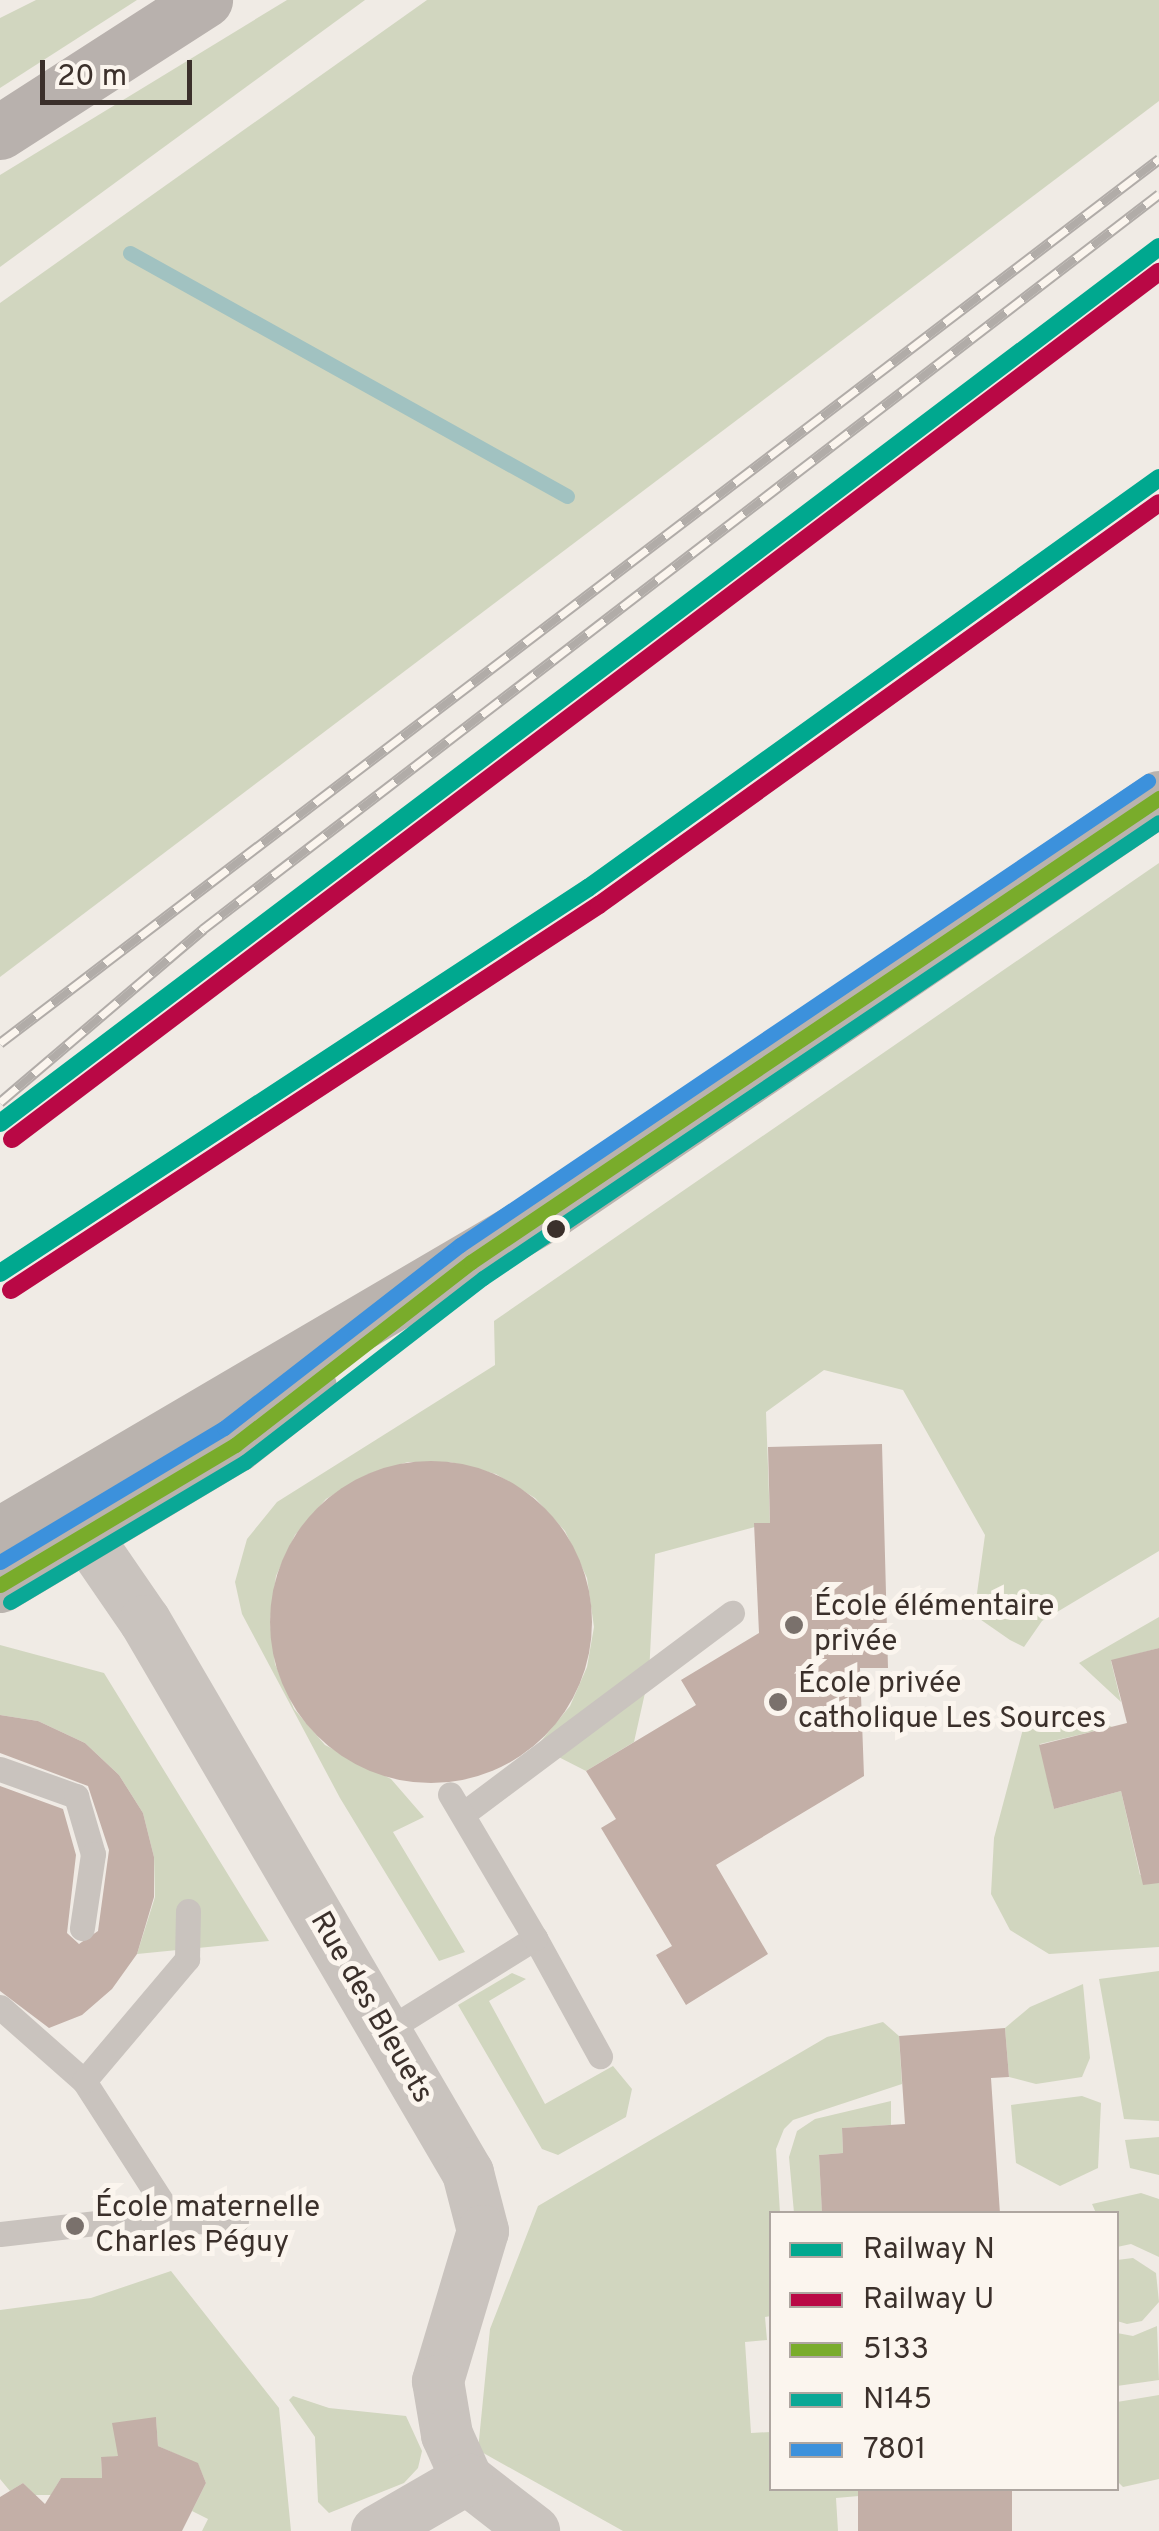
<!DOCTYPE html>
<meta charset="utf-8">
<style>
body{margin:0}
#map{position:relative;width:1159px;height:2531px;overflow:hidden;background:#f0ebe5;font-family:Overpass,sans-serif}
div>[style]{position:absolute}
.green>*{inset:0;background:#d1d6bf}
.stream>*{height:15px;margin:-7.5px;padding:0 7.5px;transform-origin:7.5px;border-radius:7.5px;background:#a1c2c1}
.building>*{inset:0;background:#c3afa7;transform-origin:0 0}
.round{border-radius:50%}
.lane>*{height:25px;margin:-12.5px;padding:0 12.5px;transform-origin:12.5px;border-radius:12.5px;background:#c9c3be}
.street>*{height:52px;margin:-26px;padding:0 26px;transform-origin:26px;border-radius:26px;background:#c9c3be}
.secondary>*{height:55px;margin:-27.5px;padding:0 27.5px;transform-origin:27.5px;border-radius:27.5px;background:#bab3ae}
.primary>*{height:55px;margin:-27.5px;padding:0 27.5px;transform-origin:27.5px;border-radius:27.5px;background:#b8b1ad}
.rail>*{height:11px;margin-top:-5.5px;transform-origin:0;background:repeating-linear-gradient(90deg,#fbf5ee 0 22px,#b1aca8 0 44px);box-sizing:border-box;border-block:2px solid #b1aca8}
.bus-1>*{height:15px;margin:-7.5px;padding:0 7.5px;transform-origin:7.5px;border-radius:7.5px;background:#79ac2b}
.bus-2>*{height:15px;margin:-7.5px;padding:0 7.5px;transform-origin:7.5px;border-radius:7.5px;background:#0aa896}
.bus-3>*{height:15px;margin:-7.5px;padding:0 7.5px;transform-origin:7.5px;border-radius:7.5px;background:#3c91dc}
.rail-1>*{height:18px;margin:-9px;padding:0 9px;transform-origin:9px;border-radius:9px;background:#00a88f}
.rail-2>*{height:18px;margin:-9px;padding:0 9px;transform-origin:9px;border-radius:9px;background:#b90845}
.dots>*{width:28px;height:28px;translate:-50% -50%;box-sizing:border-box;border:5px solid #fbf5ee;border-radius:50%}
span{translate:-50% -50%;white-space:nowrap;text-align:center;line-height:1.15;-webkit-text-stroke:10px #fbf5ee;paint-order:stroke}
.poi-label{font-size:30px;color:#3b302b}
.left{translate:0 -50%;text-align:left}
.street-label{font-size:30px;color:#3b302b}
.legend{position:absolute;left:769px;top:2211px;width:350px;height:280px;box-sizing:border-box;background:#fbf5ee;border:2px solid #aea6a0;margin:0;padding:12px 18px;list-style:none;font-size:30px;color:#3b302b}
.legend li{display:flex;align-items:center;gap:20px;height:50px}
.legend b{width:50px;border:2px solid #aea6a0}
.scale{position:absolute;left:40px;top:60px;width:152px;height:45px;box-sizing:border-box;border:5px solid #3b302b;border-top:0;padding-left:12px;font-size:30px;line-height:35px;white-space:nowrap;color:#3b302b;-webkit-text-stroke:8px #fbf5ee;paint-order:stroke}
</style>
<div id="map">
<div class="green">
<div style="clip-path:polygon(36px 0,137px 0,0 88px,0 18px)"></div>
<div style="clip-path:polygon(287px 0,365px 0,0 267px,0 175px)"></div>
<div style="clip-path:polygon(427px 0,1159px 0,1159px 101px,0 977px,0 303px)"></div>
<div style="clip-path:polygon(1159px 863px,1159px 1551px,1042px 1621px,1024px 1647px,1010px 1640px,974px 1615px,985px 1535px,903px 1390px,824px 1370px,766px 1412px,770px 1523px,655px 1554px,649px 1675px,634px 1742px,586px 1771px,537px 1746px,570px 1706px,587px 1667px,594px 1627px,587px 1578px,565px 1531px,535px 1498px,496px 1474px,450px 1462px,408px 1462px,368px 1474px,326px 1499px,295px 1535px,276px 1576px,270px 1621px,275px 1664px,294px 1709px,325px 1745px,391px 1779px,424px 1817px,393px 1832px,465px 1952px,439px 1961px,340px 1798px,242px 1614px,235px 1582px,247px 1539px,277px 1502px,495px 1365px,494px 1321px)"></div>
<div style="clip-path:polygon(1159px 1617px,1159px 1648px,1111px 1661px,1121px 1702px,1079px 1663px)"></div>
<div style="clip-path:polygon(0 1645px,104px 1673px,269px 1941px,137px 1954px,155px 1897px,154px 1857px,143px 1813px,119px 1775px,85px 1743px,38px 1721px,0 1715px)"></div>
<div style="clip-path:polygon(1073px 1707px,1112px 1727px,1040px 1744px,1054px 1809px,1121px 1791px,1140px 1875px,1159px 1871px,1159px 1947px,1049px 1954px,1010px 1930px,991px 1894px,994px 1838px,1023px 1729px,1043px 1708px)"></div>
<div style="clip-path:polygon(1159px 1971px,1159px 2121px,1124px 2119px,1099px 1979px)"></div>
<div style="clip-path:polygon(512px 1973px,526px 1979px,489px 2001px,545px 2104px,613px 2066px,632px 2089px,626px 2117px,558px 2155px,542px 2149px,458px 2005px)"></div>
<div style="clip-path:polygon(1083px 1984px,1090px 2058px,1082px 2077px,1036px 2084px,1009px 2077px,1005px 2028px,1030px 2007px)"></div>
<div style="clip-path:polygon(883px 2022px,899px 2036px,902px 2084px,793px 2120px,784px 2129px,776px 2149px,780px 2213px,772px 2214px,771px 2316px,765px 2317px,767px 2340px,745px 2342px,751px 2433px,771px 2432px,772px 2488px,858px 2489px,859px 2496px,836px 2498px,838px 2531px,623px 2531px,478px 2450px,490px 2329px,538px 2206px,827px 2037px)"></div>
<div style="clip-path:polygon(1082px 2096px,1101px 2103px,1098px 2168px,1060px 2186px,1016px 2163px,1011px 2105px)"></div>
<div style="clip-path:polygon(891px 2101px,891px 2125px,842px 2128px,843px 2153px,819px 2155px,822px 2213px,794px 2213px,789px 2157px,797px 2131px,815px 2119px)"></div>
<div style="clip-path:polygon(1159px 2137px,1159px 2175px,1130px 2168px,1125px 2140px)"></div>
<div style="clip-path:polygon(1141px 2193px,1159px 2199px,1159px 2257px,1131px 2244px,1117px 2247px,1116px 2214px,1096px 2213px,1092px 2204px)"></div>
<div style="clip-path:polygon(1133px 2258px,1156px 2273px,1159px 2302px,1142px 2321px,1127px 2324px,1117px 2321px,1117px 2260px)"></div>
<div style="clip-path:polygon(171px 2271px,279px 2408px,291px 2531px,202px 2531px,208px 2519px,192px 2511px,206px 2483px,198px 2464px,158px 2446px,156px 2418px,118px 2456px,101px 2458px,102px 2478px,61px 2478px,51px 2495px,35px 2495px,23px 2483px,10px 2491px,0 2479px,0 2310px,91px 2298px)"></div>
<div style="clip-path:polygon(1157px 2326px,1159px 2380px,1117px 2386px,1117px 2333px,1133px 2336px)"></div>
<div style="clip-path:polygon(1159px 2395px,1159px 2479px,1123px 2487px,1117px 2481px,1117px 2402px)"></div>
<div style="clip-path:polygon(293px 2396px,329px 2408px,406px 2416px,422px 2451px,418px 2468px,404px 2483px,329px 2513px,318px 2502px,315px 2437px,289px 2400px)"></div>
</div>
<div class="stream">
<div style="left:130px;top:253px;width:500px;rotate:29.08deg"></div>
</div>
<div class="building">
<div style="clip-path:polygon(882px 1444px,888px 1668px,860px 1668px,864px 1776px,716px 1865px,768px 1954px,686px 2005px,656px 1955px,672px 1946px,601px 1828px,616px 1819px,586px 1771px,696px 1705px,681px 1680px,759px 1633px,754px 1523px,770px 1523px,768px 1447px)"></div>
<div class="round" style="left:270px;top:1461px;width:322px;height:322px"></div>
<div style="clip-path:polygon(1159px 1648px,1159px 1883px,1143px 1885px,1121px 1791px,1054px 1809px,1039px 1745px,1127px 1723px,1111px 1660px)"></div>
<div style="clip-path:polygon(0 1715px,38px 1721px,85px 1743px,119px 1775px,143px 1813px,154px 1857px,154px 1897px,137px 1954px,112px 1989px,82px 2015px,49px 2028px,0 1991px,0 1786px,63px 1809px,76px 1855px,67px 1933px,79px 1944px,98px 1931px,109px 1850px,88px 1786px,0 1753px)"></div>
<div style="clip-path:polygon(1005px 2028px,1009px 2077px,991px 2078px,1000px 2214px,822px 2214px,819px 2155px,843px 2153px,842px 2128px,905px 2124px,899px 2036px)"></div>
<div style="clip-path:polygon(156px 2417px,158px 2446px,198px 2463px,206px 2483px,182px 2531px,0 2531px,0 2497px,23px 2483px,45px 2504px,61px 2478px,102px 2478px,101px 2457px,118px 2456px,112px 2423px)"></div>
<div style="left:858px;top:2488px;width:154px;height:43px"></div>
</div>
<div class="lane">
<div style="left:0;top:1769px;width:81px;rotate:19.6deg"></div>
<div style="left:76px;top:1796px;width:60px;rotate:73.7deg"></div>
<div style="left:93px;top:1854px;width:75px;rotate:98.5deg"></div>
<div style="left:463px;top:1814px;width:336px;rotate:-36.8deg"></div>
<div style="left:535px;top:1938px;width:135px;rotate:61.2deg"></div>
<div style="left:0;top:2007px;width:112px;rotate:41.4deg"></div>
<div style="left:84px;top:2081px;width:168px;rotate:57.2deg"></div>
<div style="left:384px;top:2032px;width:178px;rotate:-31.9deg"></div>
<div style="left:535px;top:1938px;width:167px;rotate:-120.6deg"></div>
<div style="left:84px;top:2081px;width:160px;rotate:-49.8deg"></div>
<div style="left:187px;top:1959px;width:48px;rotate:-88.8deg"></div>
<div style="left:0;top:2234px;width:104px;rotate:-6.6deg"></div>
<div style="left:103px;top:2222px;width:133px;rotate:-0.4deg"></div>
</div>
<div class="street">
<div style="left:61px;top:1499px;width:148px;rotate:55.5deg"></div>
<div style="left:145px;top:1621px;width:640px;rotate:59.67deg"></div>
<div style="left:468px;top:2173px;width:60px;rotate:75.5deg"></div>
<div style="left:483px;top:2231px;width:157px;rotate:106.7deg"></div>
<div style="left:438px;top:2381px;width:55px;rotate:80.5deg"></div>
<div style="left:447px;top:2435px;width:48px;rotate:65.6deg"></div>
<div style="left:467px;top:2479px;width:85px;rotate:37.8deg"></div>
<div style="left:377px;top:2531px;width:104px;rotate:-30deg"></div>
</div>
<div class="secondary">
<div style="left:0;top:1534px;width:639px;rotate:-30.38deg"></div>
<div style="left:551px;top:1211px;width:735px;rotate:-34.19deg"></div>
<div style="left:0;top:1585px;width:274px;rotate:-30.8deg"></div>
<div style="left:235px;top:1445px;width:94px;rotate:-38.1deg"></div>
</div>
<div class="primary">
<div style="left:0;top:132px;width:244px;rotate:-32.8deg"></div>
</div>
<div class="rail">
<div style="left:0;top:1043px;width:1458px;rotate:-37.33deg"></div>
<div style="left:0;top:1102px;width:267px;rotate:-40.4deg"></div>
<div style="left:203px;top:929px;width:1206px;rotate:-37.55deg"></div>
</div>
<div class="bus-1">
<div style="left:0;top:1585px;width:274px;rotate:-30.8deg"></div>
<div style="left:235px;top:1445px;width:299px;rotate:-37.8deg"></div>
<div style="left:471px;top:1262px;width:830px;rotate:-34deg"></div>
</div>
<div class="bus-2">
<div style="left:10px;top:1602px;width:274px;rotate:-30.8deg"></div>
<div style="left:245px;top:1462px;width:301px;rotate:-37.7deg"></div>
<div style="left:483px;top:1278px;width:815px;rotate:-34deg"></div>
</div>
<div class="bus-3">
<div style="left:0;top:1562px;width:261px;rotate:-30.9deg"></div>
<div style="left:224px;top:1428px;width:299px;rotate:-37.8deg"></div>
<div style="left:460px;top:1245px;width:830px;rotate:-34deg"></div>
</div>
<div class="rail-1">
<div style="left:0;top:1123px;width:1453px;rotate:-37.08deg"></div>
<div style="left:0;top:1273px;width:703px;rotate:-33.22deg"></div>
<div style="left:588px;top:888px;width:703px;rotate:-35.68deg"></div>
</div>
<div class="rail-2">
<div style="left:12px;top:1139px;width:1438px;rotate:-37.09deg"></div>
<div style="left:11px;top:1290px;width:703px;rotate:-33.22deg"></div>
<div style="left:599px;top:905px;width:689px;rotate:-35.67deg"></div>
</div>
<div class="dots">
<div style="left:556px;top:1229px;background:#3b302b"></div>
<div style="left:794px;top:1625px;background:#7a716c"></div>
<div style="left:778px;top:1702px;background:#7a716c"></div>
<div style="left:75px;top:2226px;background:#7a716c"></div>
</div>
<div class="poi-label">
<span class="left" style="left:814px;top:1625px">École élémentaire<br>privée</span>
<span class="left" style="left:798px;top:1702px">École privée<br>catholique Les Sources</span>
<span class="left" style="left:95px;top:2226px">École maternelle<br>Charles Péguy</span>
</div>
<div class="street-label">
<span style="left:370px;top:2008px;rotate:60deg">Rue des Bleuets</span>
</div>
<ul class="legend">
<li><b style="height:12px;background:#00a88f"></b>Railway N</li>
<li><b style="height:12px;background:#b90845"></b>Railway U</li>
<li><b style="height:12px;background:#79ac2b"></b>5133</li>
<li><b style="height:12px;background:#0aa896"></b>N145</li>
<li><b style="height:12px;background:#3c91dc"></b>7801</li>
</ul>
<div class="scale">20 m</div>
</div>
